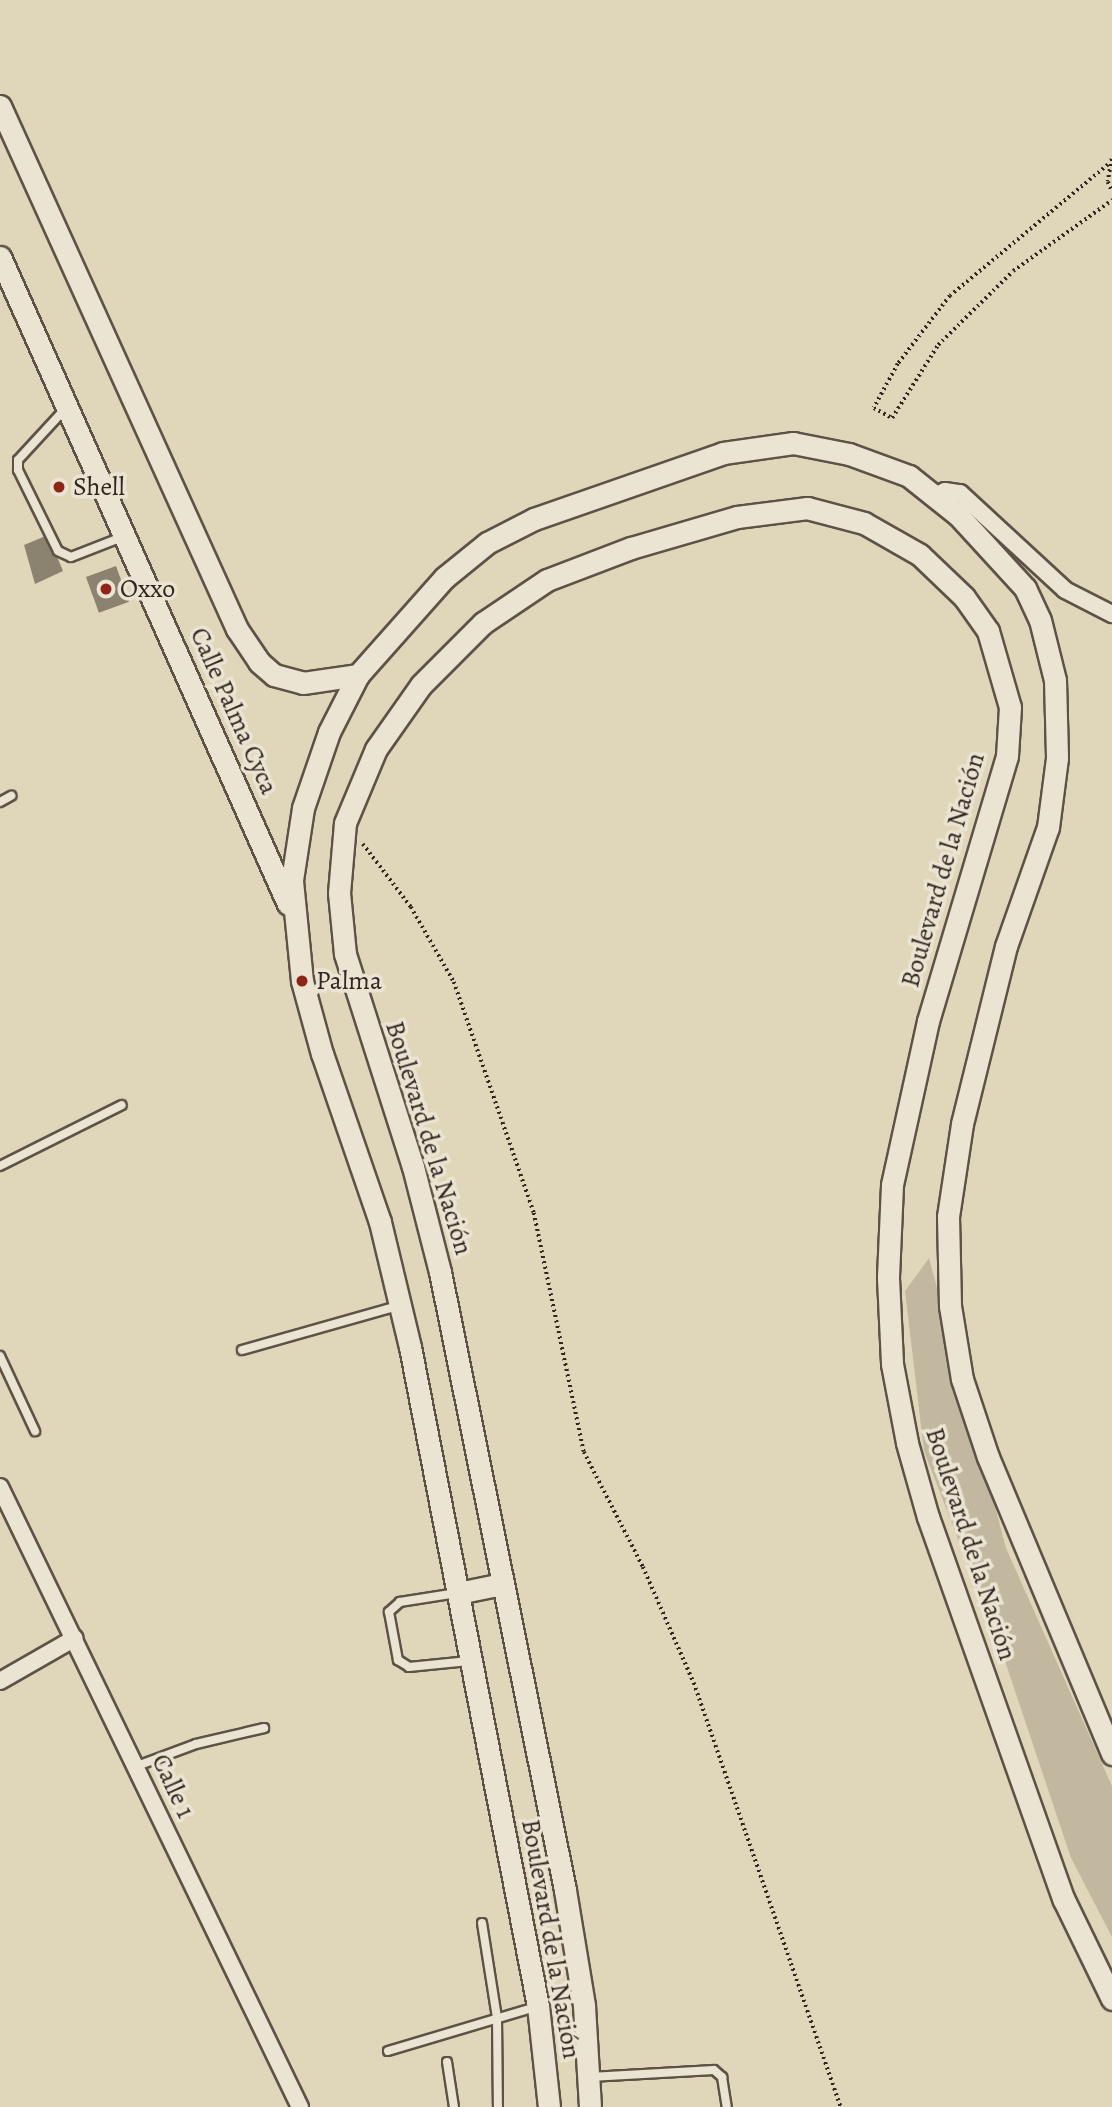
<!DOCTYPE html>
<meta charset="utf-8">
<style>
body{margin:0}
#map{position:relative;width:1112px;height:2107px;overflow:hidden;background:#e0d6b9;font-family:Alegreya,serif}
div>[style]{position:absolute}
.green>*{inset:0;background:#c2b89f}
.building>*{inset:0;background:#8c8270;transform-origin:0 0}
.path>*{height:3.5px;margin-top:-1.75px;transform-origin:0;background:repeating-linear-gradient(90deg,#322621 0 2px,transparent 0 5.5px)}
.roads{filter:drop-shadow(2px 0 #5e5247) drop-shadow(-2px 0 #5e5247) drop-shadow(0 2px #5e5247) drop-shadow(0 -2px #5e5247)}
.lane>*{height:8px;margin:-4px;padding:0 4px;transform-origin:4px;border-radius:4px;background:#ebe4d2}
.street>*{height:16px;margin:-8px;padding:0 8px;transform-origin:8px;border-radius:8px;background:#ebe4d2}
.secondary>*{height:21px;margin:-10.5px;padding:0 10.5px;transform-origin:10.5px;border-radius:10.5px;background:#ebe4d2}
.dots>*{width:19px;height:19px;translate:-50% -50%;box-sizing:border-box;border:4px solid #ebe4d2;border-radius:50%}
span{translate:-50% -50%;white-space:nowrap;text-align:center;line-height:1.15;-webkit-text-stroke:7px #ebe4d2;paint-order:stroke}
.poi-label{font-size:26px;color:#322621}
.left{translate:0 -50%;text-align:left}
.street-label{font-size:26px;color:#322621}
</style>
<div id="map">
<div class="green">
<div style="clip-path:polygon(929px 1258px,1006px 1548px,1112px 1786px,1112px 1937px,1071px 1858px,1006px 1664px,924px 1451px,905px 1291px)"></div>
</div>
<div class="building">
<div style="clip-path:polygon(48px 535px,63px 571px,35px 584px,24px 545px)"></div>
<div style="left:116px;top:566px;width:38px;height:32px;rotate:70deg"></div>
</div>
<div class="path">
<div style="left:1112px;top:159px;width:23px;rotate:100deg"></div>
<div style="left:1108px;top:182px;width:10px;rotate:66deg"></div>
<div style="left:1108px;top:165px;width:205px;rotate:140.3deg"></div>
<div style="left:950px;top:296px;width:86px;rotate:127.4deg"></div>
<div style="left:898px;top:364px;width:50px;rotate:118.6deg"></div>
<div style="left:874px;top:408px;width:21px;rotate:29deg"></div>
<div style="left:892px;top:418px;width:86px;rotate:-57.8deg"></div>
<div style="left:938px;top:345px;width:105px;rotate:-44.6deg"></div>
<div style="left:1013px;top:271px;width:122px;rotate:-35.6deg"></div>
<div style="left:363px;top:844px;width:79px;rotate:52.7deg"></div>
<div style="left:411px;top:907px;width:86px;rotate:60.2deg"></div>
<div style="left:454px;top:982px;width:244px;rotate:70.9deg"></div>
<div style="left:534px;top:1213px;width:244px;rotate:78.2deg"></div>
<div style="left:584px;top:1452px;width:129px;rotate:62.8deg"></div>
<div style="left:643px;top:1567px;width:127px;rotate:66.3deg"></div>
<div style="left:694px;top:1683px;width:449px;rotate:70.9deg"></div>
</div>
<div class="roads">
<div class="lane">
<div style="left:65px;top:409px;width:69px;rotate:132.7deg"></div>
<div style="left:18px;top:460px;width:10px;rotate:90deg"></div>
<div style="left:18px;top:470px;width:90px;rotate:63.7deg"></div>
<div style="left:58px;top:551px;width:14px;rotate:25deg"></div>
<div style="left:71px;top:557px;width:55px;rotate:-21.4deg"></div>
<div style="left:0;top:802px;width:13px;rotate:-29deg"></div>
<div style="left:0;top:1166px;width:136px;rotate:-26.6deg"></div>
<div style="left:242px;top:1350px;width:162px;rotate:-15.8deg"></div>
<div style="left:0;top:1356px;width:83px;rotate:65deg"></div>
<div style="left:457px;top:1593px;width:58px;rotate:171deg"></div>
<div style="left:400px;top:1602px;width:15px;rotate:138deg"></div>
<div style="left:389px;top:1612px;width:49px;rotate:79.4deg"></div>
<div style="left:398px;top:1660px;width:13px;rotate:32deg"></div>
<div style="left:409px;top:1667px;width:60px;rotate:-5.7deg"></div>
<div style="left:137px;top:1766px;width:63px;rotate:-20.4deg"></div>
<div style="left:196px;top:1744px;width:70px;rotate:-13.2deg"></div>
<div style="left:482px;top:1923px;width:96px;rotate:81deg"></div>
<div style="left:497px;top:2018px;width:89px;rotate:89.4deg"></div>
<div style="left:388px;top:2051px;width:154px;rotate:-16.6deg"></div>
<div style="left:447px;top:2062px;width:46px;rotate:81.2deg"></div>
<div style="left:590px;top:2077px;width:124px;rotate:-3.2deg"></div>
<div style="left:714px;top:2070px;width:11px;rotate:41deg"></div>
<div style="left:722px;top:2077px;width:30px;rotate:81deg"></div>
</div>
<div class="street">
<div style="left:935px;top:496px;width:11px;rotate:-27deg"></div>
<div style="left:945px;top:491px;width:15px;rotate:8deg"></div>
<div style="left:960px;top:493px;width:143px;rotate:42.7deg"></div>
<div style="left:1065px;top:590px;width:53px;rotate:27.1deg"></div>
<div style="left:0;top:1487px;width:689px;rotate:64.18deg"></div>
<div style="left:0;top:1681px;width:86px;rotate:-29.8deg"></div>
</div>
<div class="secondary">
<div style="left:0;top:106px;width:574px;rotate:65.62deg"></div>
<div style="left:237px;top:629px;width:40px;rotate:56deg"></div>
<div style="left:259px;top:662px;width:20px;rotate:41deg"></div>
<div style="left:274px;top:675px;width:30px;rotate:15deg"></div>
<div style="left:303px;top:683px;width:56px;rotate:-8.3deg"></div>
<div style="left:0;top:257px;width:708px;rotate:66deg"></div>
<div style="left:458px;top:1593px;width:45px;rotate:-11.6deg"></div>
<div style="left:549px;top:2107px;width:102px;rotate:-96.2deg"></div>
<div style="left:538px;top:2006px;width:671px;rotate:-100.99deg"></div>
<div style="left:410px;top:1347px;width:129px;rotate:-103.5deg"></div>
<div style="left:380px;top:1222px;width:178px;rotate:-109deg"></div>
<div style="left:322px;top:1054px;width:76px;rotate:-105.3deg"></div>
<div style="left:302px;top:981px;width:101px;rotate:-95.7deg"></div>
<div style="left:292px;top:880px;width:73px;rotate:-81.3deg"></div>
<div style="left:303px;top:808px;width:80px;rotate:-71.1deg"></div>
<div style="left:329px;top:732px;width:64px;rotate:-63deg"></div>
<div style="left:358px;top:675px;width:130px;rotate:-48.4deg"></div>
<div style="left:444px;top:578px;width:55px;rotate:-39.1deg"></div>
<div style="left:487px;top:543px;width:53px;rotate:-27.1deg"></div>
<div style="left:534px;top:519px;width:200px;rotate:-19.2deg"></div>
<div style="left:723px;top:453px;width:71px;rotate:-8.1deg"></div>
<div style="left:793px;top:443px;width:57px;rotate:11.1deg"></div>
<div style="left:849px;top:454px;width:64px;rotate:20.1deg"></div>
<div style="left:909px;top:476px;width:63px;rotate:38.5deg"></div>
<div style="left:958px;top:515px;width:99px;rotate:47.5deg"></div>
<div style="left:1025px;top:588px;width:35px;rotate:65deg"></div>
<div style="left:1040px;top:620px;width:62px;rotate:76deg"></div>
<div style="left:1055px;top:680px;width:78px;rotate:88.5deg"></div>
<div style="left:1057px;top:758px;width:70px;rotate:97.4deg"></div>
<div style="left:1048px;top:827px;width:126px;rotate:109.4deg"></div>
<div style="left:1006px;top:946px;width:183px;rotate:103.9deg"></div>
<div style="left:962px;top:1124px;width:94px;rotate:98.6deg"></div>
<div style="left:948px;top:1217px;width:89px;rotate:88.7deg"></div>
<div style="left:950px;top:1306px;width:74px;rotate:80.7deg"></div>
<div style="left:962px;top:1379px;width:82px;rotate:71.6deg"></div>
<div style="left:988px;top:1457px;width:322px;rotate:67.3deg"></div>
<div style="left:590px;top:2107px;width:102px;rotate:-93.4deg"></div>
<div style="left:584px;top:2005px;width:117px;rotate:-99.4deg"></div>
<div style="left:565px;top:1890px;width:631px;rotate:-101.43deg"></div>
<div style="left:440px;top:1272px;width:108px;rotate:-104.4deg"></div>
<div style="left:413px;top:1167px;width:224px;rotate:-107.7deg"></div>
<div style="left:345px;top:954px;width:61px;rotate:-95.6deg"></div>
<div style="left:339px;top:893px;width:70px;rotate:-85.1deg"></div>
<div style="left:345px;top:823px;width:80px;rotate:-67.3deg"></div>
<div style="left:376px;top:749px;width:78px;rotate:-54.9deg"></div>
<div style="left:421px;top:685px;width:88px;rotate:-45deg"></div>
<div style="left:483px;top:623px;width:77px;rotate:-33.9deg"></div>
<div style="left:547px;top:580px;width:90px;rotate:-20.9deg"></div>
<div style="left:631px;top:548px;width:110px;rotate:-16.3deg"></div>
<div style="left:737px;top:517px;width:71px;rotate:-7.3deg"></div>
<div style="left:807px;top:508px;width:59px;rotate:14.7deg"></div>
<div style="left:864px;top:523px;width:64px;rotate:29.7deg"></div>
<div style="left:920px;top:555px;width:61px;rotate:43.7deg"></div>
<div style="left:964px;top:597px;width:42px;rotate:54.8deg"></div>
<div style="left:988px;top:631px;width:79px;rotate:73.9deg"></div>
<div style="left:1010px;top:707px;width:49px;rotate:93.5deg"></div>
<div style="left:1007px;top:756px;width:277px;rotate:106.6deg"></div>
<div style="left:928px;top:1021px;width:168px;rotate:102.4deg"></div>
<div style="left:892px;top:1185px;width:93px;rotate:92.5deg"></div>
<div style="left:888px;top:1278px;width:86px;rotate:87.3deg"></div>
<div style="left:892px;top:1364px;width:80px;rotate:79.2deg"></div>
<div style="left:907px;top:1443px;width:77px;rotate:74.2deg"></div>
<div style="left:928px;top:1517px;width:406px;rotate:70.5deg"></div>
<div style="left:1064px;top:1900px;width:110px;rotate:64.1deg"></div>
</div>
</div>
<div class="dots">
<div style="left:59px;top:487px;background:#8f2418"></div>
<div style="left:106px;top:589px;background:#8f2418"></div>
<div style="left:302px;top:981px;background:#8f2418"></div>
</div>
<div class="poi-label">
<span class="left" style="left:73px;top:487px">Shell</span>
<span class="left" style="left:120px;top:589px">Oxxo</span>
<span class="left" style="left:316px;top:981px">Palma</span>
</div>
<div class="street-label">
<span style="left:234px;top:711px;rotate:66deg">Calle Palma Cyca</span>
<span style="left:943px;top:870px;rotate:-74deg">Boulevard de la Nación</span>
<span style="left:429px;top:1138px;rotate:73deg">Boulevard de la Nación</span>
<span style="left:971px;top:1544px;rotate:72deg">Boulevard de la Nación</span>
<span style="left:173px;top:1786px;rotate:65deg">Calle 1</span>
<span style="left:551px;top:1939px;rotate:80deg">Boulevard de la Nación</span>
</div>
</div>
